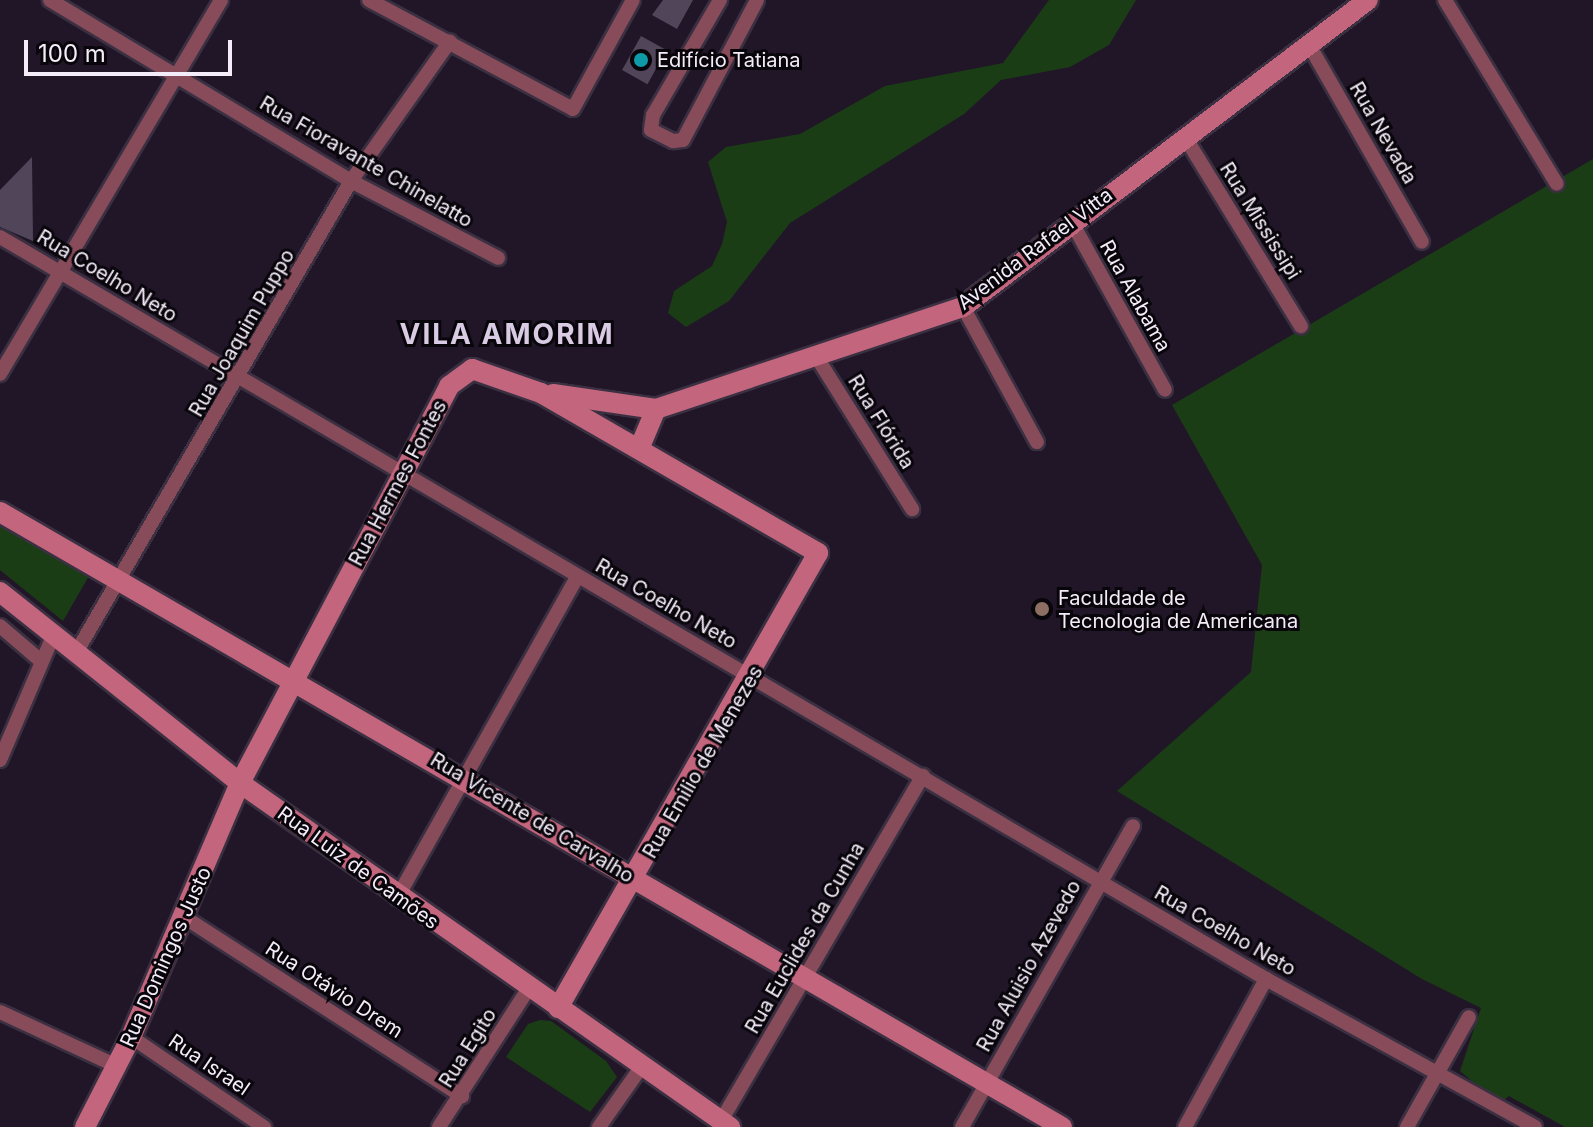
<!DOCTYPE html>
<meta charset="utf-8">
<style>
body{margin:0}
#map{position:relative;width:1593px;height:1127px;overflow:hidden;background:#211628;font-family:Inter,sans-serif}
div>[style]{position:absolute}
.green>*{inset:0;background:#1b3d15}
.building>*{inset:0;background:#514559;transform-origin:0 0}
.roads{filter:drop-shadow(2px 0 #3a3041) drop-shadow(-2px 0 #3a3041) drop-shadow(0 2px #3a3041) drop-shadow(0 -2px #3a3041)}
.street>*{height:14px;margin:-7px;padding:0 7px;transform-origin:7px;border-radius:7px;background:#874b5a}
.secondary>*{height:20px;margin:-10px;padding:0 10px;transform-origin:10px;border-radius:10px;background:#c4657e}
.dots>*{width:22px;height:22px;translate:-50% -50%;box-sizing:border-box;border:4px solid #08050b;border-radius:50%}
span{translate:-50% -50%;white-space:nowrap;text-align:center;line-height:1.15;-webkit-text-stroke:6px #08050b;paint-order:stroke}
.poi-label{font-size:20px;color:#f4ecf9}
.left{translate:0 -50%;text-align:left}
.street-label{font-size:20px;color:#f4ecf9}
.district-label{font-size:28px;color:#d9cbe3;font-weight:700;letter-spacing:2px}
.scale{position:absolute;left:24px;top:40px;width:208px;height:36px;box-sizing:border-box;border:4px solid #f4ecf9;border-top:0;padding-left:10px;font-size:24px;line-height:28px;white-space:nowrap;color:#f4ecf9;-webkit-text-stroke:6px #08050b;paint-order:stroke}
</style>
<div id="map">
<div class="green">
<div style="clip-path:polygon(1049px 0,1136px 0,1109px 45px,1070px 67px,1001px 80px,964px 114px,790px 223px,729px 301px,686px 327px,668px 313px,674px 291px,712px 266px,722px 244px,727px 222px,708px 162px,726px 147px,800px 134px,885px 86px,1003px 63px)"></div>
<div style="clip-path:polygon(1593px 159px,1593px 1127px,1565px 1127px,1509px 1096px,1499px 1104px,1460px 1071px,1481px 1008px,1422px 979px,1117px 791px,1251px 672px,1262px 565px,1172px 405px)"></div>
<div style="clip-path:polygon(0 523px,89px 576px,63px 621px,0 570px)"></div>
<div style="clip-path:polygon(540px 1020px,551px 1021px,606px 1061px,617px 1077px,590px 1112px,506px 1057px,528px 1024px)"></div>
</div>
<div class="building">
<div style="clip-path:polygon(663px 0,693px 0,677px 29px,652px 15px)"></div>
<div style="left:641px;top:36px;width:29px;height:39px;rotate:29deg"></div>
<div style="clip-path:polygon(32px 157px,33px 241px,0 227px,0 190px)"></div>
</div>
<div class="roads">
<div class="street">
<div style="left:50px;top:0;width:351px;rotate:31deg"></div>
<div style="left:351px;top:181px;width:166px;rotate:27.6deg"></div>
<div style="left:369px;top:0;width:231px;rotate:28.1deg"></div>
<div style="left:573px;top:109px;width:124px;rotate:-61.2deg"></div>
<div style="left:720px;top:0;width:133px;rotate:120.2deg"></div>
<div style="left:653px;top:115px;width:15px;rotate:98deg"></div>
<div style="left:651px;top:130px;width:25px;rotate:27deg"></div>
<div style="left:673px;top:141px;width:10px;rotate:-6deg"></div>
<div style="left:683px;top:140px;width:158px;rotate:-62.1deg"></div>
<div style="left:1445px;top:0;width:215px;rotate:58.7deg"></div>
<div style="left:1308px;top:43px;width:229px;rotate:60.2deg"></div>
<div style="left:1185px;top:137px;width:222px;rotate:58.5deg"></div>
<div style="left:1071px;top:221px;width:193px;rotate:60.9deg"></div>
<div style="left:0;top:237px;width:1467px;rotate:30.37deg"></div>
<div style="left:1266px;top:979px;width:307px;rotate:28.8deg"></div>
<div style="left:963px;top:307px;width:154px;rotate:61.3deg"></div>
<div style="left:816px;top:356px;width:181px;rotate:57.9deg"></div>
<div style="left:0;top:374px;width:434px;rotate:-59.4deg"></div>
<div style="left:0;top:626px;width:54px;rotate:40.5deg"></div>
<div style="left:77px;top:651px;width:544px;rotate:-59.76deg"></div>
<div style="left:351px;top:181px;width:171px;rotate:-54.7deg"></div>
<div style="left:0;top:760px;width:137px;rotate:-66.8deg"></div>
<div style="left:397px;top:898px;width:369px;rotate:-60.7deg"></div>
<div style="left:184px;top:917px;width:331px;rotate:32.8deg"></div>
<div style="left:0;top:1012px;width:129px;rotate:24.8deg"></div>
<div style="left:131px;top:1037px;width:161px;rotate:34.1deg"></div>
<div style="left:721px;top:1121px;width:400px;rotate:-59.7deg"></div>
<div style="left:439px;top:1127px;width:166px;rotate:-57.1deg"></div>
<div style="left:599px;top:1127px;width:75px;rotate:-54.8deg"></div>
<div style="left:962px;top:1127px;width:346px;rotate:-60.4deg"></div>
<div style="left:1185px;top:1127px;width:169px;rotate:-61.3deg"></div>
<div style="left:1407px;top:1127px;width:126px;rotate:-60.6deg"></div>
</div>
<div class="secondary">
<div style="left:553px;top:394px;width:104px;rotate:8.3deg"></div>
<div style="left:656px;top:409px;width:324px;rotate:-18.4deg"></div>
<div style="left:963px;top:307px;width:508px;rotate:-37.16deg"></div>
<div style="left:639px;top:449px;width:43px;rotate:-67deg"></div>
<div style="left:0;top:512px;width:1227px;rotate:30.07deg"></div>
<div style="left:0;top:592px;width:307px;rotate:38.5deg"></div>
<div style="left:240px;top:783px;width:599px;rotate:35.07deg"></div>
<div style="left:85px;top:1127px;width:101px;rotate:-62.9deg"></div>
<div style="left:131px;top:1037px;width:276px;rotate:-66.8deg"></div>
<div style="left:240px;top:783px;width:449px;rotate:-62.2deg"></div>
<div style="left:449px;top:386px;width:29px;rotate:-36deg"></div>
<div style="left:472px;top:369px;width:73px;rotate:19.2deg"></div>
<div style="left:541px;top:393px;width:320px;rotate:30deg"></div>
<div style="left:818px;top:553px;width:524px;rotate:119.74deg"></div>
</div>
</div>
<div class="dots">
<div style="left:641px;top:60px;background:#0f9aa8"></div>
<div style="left:1042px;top:609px;background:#8d6e63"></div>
</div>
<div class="poi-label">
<span class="left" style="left:657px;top:60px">Edifício Tatiana</span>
<span class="left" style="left:1058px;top:610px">Faculdade de<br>Tecnologia de Americana</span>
</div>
<div class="street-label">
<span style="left:1383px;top:133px;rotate:60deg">Rua Nevada</span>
<span style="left:366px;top:162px;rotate:30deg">Rua Fioravante Chinelatto</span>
<span style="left:1260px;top:221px;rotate:58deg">Rua Mississipi</span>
<span style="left:1035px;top:249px;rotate:-37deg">Avenida Rafael Vitta</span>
<span style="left:107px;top:276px;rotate:31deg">Rua Coelho Neto</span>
<span style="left:1135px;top:296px;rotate:61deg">Rua Alabama</span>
<span style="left:242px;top:333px;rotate:-60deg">Rua Joaquim Puppo</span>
<span style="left:881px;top:422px;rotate:58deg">Rua Flórida</span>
<span style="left:398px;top:483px;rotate:-62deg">Rua Hermes Fontes</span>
<span style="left:666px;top:604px;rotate:30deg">Rua Coelho Neto</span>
<span style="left:703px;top:762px;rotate:-60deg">Rua Emilio de Menezes</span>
<span style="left:532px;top:818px;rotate:31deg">Rua Vicente de Carvalho</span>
<span style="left:358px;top:868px;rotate:36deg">Rua Luiz de Camões</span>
<span style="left:1225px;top:931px;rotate:30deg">Rua Coelho Neto</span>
<span style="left:805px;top:938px;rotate:-60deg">Rua Euclides da Cunha</span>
<span style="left:166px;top:957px;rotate:-66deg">Rua Domingos Justo</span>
<span style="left:1029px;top:966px;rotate:-61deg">Rua Aluisio Azevedo</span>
<span style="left:334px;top:990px;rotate:33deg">Rua Otávio Drem</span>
<span style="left:468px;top:1048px;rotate:-58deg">Rua Egito</span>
<span style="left:209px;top:1065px;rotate:34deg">Rua Israel</span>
</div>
<div class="district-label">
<span style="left:507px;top:334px">VILA AMORIM</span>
</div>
<div class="scale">100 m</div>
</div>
